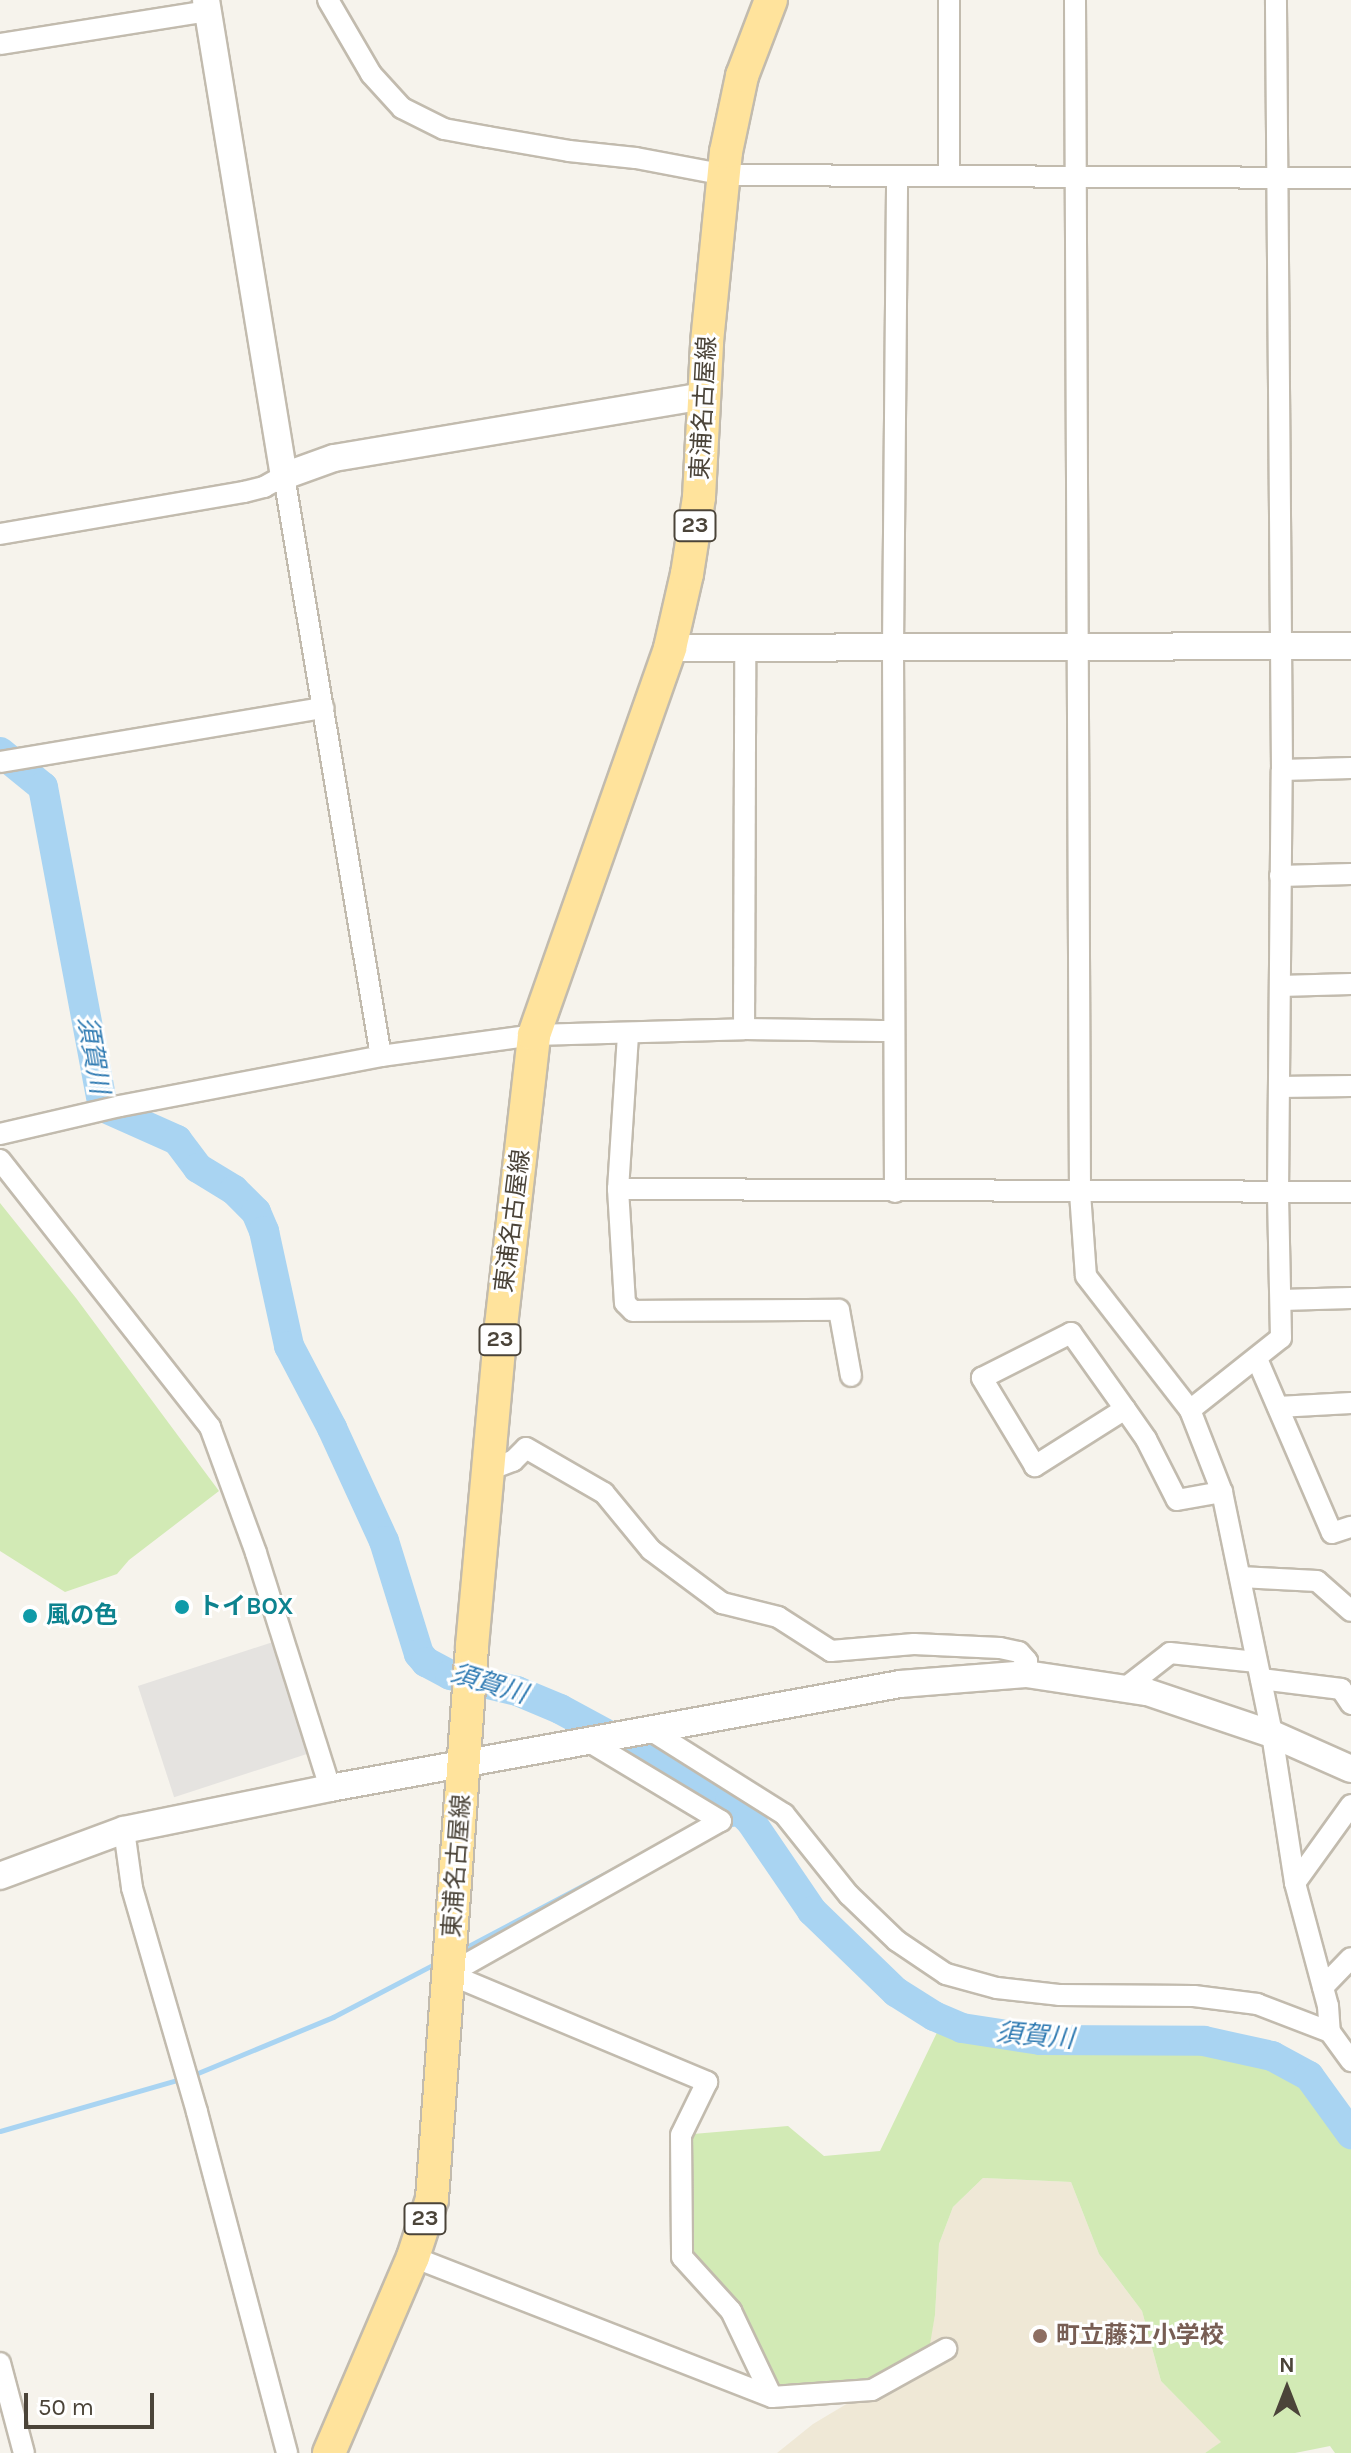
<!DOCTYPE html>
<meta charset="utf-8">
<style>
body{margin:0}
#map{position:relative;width:1351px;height:2453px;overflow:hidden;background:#f6f3ec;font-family:Karla,"Noto Sans JP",sans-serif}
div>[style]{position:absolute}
.education>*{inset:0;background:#efe8d6}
.green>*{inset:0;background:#d2eab5}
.parking>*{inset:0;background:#e5e3e0;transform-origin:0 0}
.stream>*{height:5px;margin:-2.5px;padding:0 2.5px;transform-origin:2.5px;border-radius:2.5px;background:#a9d4f2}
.river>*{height:30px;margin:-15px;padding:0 15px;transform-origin:15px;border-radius:15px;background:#a9d4f2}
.roads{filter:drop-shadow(2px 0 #c2bbae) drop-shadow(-2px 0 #c2bbae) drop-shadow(0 2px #c2bbae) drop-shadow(0 -2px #c2bbae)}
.minor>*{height:20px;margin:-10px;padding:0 10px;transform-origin:10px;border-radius:10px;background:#fff}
.tertiary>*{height:26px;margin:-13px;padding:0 13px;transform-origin:13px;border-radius:13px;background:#fff}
.primary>*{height:32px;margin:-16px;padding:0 16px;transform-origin:16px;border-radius:16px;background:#ffe39c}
.dots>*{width:22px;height:22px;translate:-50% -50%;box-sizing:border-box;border:4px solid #fff;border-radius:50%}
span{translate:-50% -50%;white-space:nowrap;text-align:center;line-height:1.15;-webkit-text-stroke:6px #fff;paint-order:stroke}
.shield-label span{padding:2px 6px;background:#fff;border:2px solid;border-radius:6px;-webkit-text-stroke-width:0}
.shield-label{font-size:22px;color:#4b4439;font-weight:700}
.street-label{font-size:24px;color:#4b4439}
.culture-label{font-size:24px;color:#0d838f;font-weight:700}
.left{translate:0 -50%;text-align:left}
.education-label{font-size:24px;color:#785e54;font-weight:700}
.water-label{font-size:26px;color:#2e7ab2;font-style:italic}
.north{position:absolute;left:1247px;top:2349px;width:80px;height:80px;-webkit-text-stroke:6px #fff;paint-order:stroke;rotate:0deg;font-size:22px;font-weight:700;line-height:32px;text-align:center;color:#4b4439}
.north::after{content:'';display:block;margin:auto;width:28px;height:36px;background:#4b4439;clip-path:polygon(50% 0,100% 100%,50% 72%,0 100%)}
.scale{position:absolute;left:24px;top:2393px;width:130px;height:36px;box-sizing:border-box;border:4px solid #4b4439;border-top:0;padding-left:10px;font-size:24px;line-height:28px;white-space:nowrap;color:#4b4439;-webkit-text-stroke:6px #fff;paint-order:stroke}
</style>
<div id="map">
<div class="education">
<div style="clip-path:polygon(983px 2178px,1071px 2182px,1099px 2254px,1142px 2311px,1161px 2381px,1222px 2442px,1205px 2453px,777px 2453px,813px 2424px,927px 2356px,935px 2315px,939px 2244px,953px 2207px)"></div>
</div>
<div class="green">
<div style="clip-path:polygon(0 1203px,76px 1298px,219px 1491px,129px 1560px,117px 1574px,65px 1592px,0 1551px)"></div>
<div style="clip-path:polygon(943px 2020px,1012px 2036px,1086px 2042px,1201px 2041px,1310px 2077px,1351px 2130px,1351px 2453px,1335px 2453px,1330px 2446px,1295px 2453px,1205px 2453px,1221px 2442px,1161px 2381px,1142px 2311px,1099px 2254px,1071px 2182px,983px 2178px,953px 2207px,939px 2244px,935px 2315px,928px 2356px,872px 2390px,772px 2397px,731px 2312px,683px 2258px,681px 2135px,788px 2126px,824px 2156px,880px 2151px)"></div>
</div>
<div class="parking">
<div style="left:273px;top:1642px;width:117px;height:142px;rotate:72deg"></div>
</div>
<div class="stream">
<div style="left:723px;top:1826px;width:28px;rotate:-13deg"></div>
<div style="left:461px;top:1950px;width:214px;rotate:-27.9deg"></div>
<div style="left:193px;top:2075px;width:152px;rotate:-22.5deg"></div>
<div style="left:333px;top:2017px;width:119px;rotate:-27.6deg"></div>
<div style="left:0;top:2131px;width:191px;rotate:-16.1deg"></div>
</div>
<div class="river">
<div style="left:0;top:752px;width:55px;rotate:39.1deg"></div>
<div style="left:43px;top:787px;width:326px;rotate:79.4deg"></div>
<div style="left:103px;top:1107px;width:81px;rotate:24deg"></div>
<div style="left:177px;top:1140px;width:35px;rotate:53deg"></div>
<div style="left:198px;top:1168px;width:42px;rotate:31.4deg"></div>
<div style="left:234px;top:1190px;width:31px;rotate:45deg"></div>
<div style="left:256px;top:1212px;width:21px;rotate:67deg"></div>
<div style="left:264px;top:1231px;width:118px;rotate:77.7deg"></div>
<div style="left:289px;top:1346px;width:93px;rotate:62.3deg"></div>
<div style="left:332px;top:1428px;width:124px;rotate:65.3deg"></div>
<div style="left:384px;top:1541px;width:118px;rotate:72.8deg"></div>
<div style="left:419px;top:1654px;width:11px;rotate:49deg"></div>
<div style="left:426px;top:1662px;width:27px;rotate:28deg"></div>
<div style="left:450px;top:1675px;width:69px;rotate:13.4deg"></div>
<div style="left:517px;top:1691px;width:47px;rotate:22.7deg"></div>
<div style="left:560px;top:1709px;width:193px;rotate:28.4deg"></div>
<div style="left:730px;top:1801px;width:28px;rotate:44deg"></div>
<div style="left:750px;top:1820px;width:110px;rotate:55.7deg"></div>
<div style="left:812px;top:1911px;width:117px;rotate:44deg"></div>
<div style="left:896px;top:1992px;width:45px;rotate:32.3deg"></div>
<div style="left:934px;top:2016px;width:30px;rotate:23deg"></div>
<div style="left:962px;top:2028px;width:79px;rotate:8.7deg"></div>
<div style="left:1040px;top:2040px;width:164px;rotate:0.3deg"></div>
<div style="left:1204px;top:2041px;width:70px;rotate:12.4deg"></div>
<div style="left:1272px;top:2056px;width:42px;rotate:28.4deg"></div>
<div style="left:1309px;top:2076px;width:72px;rotate:54.1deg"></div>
</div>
<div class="roads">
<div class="minor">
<div style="left:328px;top:0;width:86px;rotate:59.8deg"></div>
<div style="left:371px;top:74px;width:46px;rotate:47.6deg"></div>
<div style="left:402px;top:108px;width:47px;rotate:26.6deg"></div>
<div style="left:444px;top:129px;width:45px;rotate:10.3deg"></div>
<div style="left:488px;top:137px;width:82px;rotate:9.8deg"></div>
<div style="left:569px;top:151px;width:67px;rotate:6deg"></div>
<div style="left:636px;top:158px;width:92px;rotate:10.7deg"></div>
<div style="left:726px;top:175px;width:625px;rotate:0.28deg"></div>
<div style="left:949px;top:0;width:175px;rotate:90deg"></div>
<div style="left:1075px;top:0;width:1193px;rotate:89.76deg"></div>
<div style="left:1080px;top:1193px;width:83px;rotate:85.9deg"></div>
<div style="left:1086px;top:1276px;width:170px;rotate:52.2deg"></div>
<div style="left:1190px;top:1410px;width:88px;rotate:68.7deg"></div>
<div style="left:1222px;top:1492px;width:247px;rotate:78.3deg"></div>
<div style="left:1272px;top:1734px;width:151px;rotate:81.2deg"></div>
<div style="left:1295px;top:1883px;width:127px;rotate:75deg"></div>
<div style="left:1328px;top:2006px;width:26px;rotate:86deg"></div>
<div style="left:0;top:44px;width:211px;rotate:-9deg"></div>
<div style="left:0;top:534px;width:248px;rotate:-9.8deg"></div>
<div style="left:244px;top:492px;width:21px;rotate:-14deg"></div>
<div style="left:264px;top:487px;width:23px;rotate:-29deg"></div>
<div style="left:284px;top:476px;width:588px;rotate:80.51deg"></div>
<div style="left:0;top:762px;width:328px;rotate:-9.5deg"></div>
<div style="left:1282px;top:770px;width:69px;rotate:-1.7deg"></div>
<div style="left:1280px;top:876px;width:71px;rotate:-1.6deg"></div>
<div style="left:1280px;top:986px;width:71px;rotate:-1.6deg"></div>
<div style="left:744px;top:1029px;width:379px;rotate:-89.8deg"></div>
<div style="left:628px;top:1035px;width:154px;rotate:93.7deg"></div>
<div style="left:618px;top:1189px;width:114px;rotate:86.5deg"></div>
<div style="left:625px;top:1303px;width:11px;rotate:45deg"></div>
<div style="left:633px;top:1311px;width:206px;rotate:-0.3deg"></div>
<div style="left:839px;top:1310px;width:67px;rotate:79.7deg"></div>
<div style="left:1279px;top:1087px;width:72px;rotate:-0.8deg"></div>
<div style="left:0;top:1134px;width:123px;rotate:-13.1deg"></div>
<div style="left:120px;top:1106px;width:266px;rotate:-10.8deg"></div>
<div style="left:381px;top:1056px;width:154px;rotate:-7.8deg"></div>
<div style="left:534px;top:1035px;width:210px;rotate:-1.6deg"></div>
<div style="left:744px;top:1029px;width:150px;rotate:0.8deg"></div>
<div style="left:0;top:1160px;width:340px;rotate:51.8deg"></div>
<div style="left:210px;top:1427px;width:134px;rotate:69.9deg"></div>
<div style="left:256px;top:1553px;width:246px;rotate:72.5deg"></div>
<div style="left:618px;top:1189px;width:733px;rotate:0.23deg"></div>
<div style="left:895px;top:1192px;width:544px;rotate:-90.21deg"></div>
<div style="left:893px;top:648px;width:469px;rotate:-89.5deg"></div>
<div style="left:1282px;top:1300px;width:69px;rotate:-1.7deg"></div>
<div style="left:1257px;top:1359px;width:189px;rotate:66.7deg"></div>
<div style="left:1332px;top:1533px;width:20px;rotate:-18deg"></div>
<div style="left:1278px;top:1407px;width:73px;rotate:-3.1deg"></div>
<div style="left:1125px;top:1409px;width:107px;rotate:147.7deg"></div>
<div style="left:1035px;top:1466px;width:103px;rotate:-121.1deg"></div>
<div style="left:982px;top:1378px;width:100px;rotate:-26.8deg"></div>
<div style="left:1071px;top:1333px;width:93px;rotate:54.6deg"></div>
<div style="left:1125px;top:1409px;width:37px;rotate:55deg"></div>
<div style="left:1146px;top:1439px;width:68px;rotate:63.1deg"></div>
<div style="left:1177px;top:1500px;width:46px;rotate:-10.1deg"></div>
<div style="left:1190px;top:1410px;width:116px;rotate:-38.4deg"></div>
<div style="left:1281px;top:1338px;width:144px;rotate:-91.2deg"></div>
<div style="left:1278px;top:1194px;width:424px;rotate:-89.5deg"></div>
<div style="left:1282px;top:770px;width:770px;rotate:-90.45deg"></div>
<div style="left:489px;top:1470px;width:26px;rotate:-21deg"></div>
<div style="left:513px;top:1461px;width:18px;rotate:-45deg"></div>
<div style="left:526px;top:1448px;width:90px;rotate:30deg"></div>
<div style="left:604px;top:1493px;width:74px;rotate:50.5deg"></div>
<div style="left:651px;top:1550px;width:89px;rotate:36.7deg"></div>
<div style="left:722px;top:1603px;width:58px;rotate:14deg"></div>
<div style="left:778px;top:1617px;width:63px;rotate:32.7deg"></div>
<div style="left:831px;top:1651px;width:83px;rotate:-4.8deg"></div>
<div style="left:914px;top:1644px;width:86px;rotate:2.7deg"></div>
<div style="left:1000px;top:1648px;width:19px;rotate:12deg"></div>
<div style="left:1019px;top:1652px;width:12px;rotate:48deg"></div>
<div style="left:1027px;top:1661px;width:13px;rotate:94deg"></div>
<div style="left:1240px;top:1577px;width:77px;rotate:3deg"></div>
<div style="left:1317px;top:1581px;width:45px;rotate:41.4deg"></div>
<div style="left:1261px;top:1679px;width:81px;rotate:7.1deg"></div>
<div style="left:1341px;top:1689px;width:18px;rotate:56deg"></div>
<div style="left:1124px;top:1689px;width:58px;rotate:-38deg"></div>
<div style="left:1170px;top:1653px;width:87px;rotate:5.9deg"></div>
<div style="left:652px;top:1731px;width:156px;rotate:32.2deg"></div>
<div style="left:784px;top:1814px;width:104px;rotate:51.3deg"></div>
<div style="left:849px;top:1895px;width:66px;rotate:43.8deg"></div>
<div style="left:897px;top:1941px;width:59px;rotate:34deg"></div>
<div style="left:946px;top:1974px;width:53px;rotate:15.4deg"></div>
<div style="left:997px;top:1988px;width:62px;rotate:6.4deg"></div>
<div style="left:1059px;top:1995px;width:135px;rotate:0.4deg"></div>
<div style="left:1194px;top:1996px;width:64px;rotate:7.2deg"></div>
<div style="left:1257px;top:2004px;width:78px;rotate:21deg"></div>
<div style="left:1330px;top:2032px;width:36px;rotate:54deg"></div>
<div style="left:124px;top:1830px;width:59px;rotate:82.1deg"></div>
<div style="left:132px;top:1888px;width:233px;rotate:73.8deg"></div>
<div style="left:197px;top:2112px;width:353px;rotate:75.2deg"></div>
<div style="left:1295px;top:1883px;width:96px;rotate:-54.3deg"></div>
<div style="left:449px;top:1974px;width:280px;rotate:22.7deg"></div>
<div style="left:707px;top:2082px;width:59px;rotate:116.1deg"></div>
<div style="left:681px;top:2135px;width:122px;rotate:89.5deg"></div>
<div style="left:682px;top:2257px;width:73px;rotate:47.8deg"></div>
<div style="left:731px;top:2311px;width:95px;rotate:64.5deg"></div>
<div style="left:449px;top:1974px;width:312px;rotate:-29.4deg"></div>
<div style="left:721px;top:1821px;width:155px;rotate:-149deg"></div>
<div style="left:1323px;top:1987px;width:40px;rotate:-46deg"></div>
<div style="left:413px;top:2257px;width:385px;rotate:21.3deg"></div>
<div style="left:772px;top:2397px;width:100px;rotate:-4deg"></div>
<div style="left:872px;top:2390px;width:85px;rotate:-29deg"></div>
<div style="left:0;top:2363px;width:93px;rotate:75.1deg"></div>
</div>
<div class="tertiary">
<div style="left:206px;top:0;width:482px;rotate:80.7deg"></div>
<div style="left:284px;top:476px;width:53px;rotate:-19.8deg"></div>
<div style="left:334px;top:458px;width:376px;rotate:-9.5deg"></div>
<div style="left:670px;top:648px;width:681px;rotate:-0.17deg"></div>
<div style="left:0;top:1876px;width:132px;rotate:-20.4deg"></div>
<div style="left:124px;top:1830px;width:210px;rotate:-11.5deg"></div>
<div style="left:330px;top:1788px;width:579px;rotate:-10.34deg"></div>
<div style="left:900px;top:1684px;width:126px;rotate:-4.5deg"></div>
<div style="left:1026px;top:1674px;width:122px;rotate:8.5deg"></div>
<div style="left:1147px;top:1692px;width:132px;rotate:18.6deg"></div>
<div style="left:1272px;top:1734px;width:86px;rotate:23.9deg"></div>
</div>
<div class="primary">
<div style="left:329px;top:2453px;width:213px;rotate:-66.8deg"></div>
<div style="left:413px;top:2257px;width:61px;rotate:-71.9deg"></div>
<div style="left:432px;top:2199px;width:554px;rotate:-85.86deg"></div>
<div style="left:472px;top:1646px;width:321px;rotate:-84.8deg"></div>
<div style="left:501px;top:1326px;width:293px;rotate:-83.5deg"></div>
<div style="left:534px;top:1035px;width:410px;rotate:-70.6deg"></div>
<div style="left:670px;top:648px;width:76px;rotate:-77.1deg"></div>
<div style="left:687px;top:574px;width:78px;rotate:-81.1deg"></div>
<div style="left:699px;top:497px;width:155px;rotate:-87deg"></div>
<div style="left:707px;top:342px;width:191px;rotate:-84.3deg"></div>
<div style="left:726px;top:152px;width:78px;rotate:-78.1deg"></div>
<div style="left:742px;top:76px;width:81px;rotate:-69.1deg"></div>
</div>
</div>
<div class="dots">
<div style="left:182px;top:1607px;background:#0f9aa8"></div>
<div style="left:30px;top:1616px;background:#0f9aa8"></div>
<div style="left:1040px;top:2336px;background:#8d6e63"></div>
</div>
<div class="shield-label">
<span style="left:695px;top:526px">23</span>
<span style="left:500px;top:1340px">23</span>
<span style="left:425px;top:2219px">23</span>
</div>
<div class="street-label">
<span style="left:704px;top:408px;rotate:-87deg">東浦名古屋線</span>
<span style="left:513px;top:1221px;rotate:-83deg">東浦名古屋線</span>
<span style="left:457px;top:1866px;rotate:-86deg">東浦名古屋線</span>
</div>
<div class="culture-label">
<span class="left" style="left:198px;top:1607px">トイBOX</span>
<span class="left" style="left:46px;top:1616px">風の色</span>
</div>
<div class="education-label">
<span class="left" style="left:1056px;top:2336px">町立藤江小学校</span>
</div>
<div class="water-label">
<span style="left:93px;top:1055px;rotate:80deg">須賀川</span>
<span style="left:489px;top:1684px;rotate:17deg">須賀川</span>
<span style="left:1035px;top:2036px;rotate:5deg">須賀川</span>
</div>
<div class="north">N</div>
<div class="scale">50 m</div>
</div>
